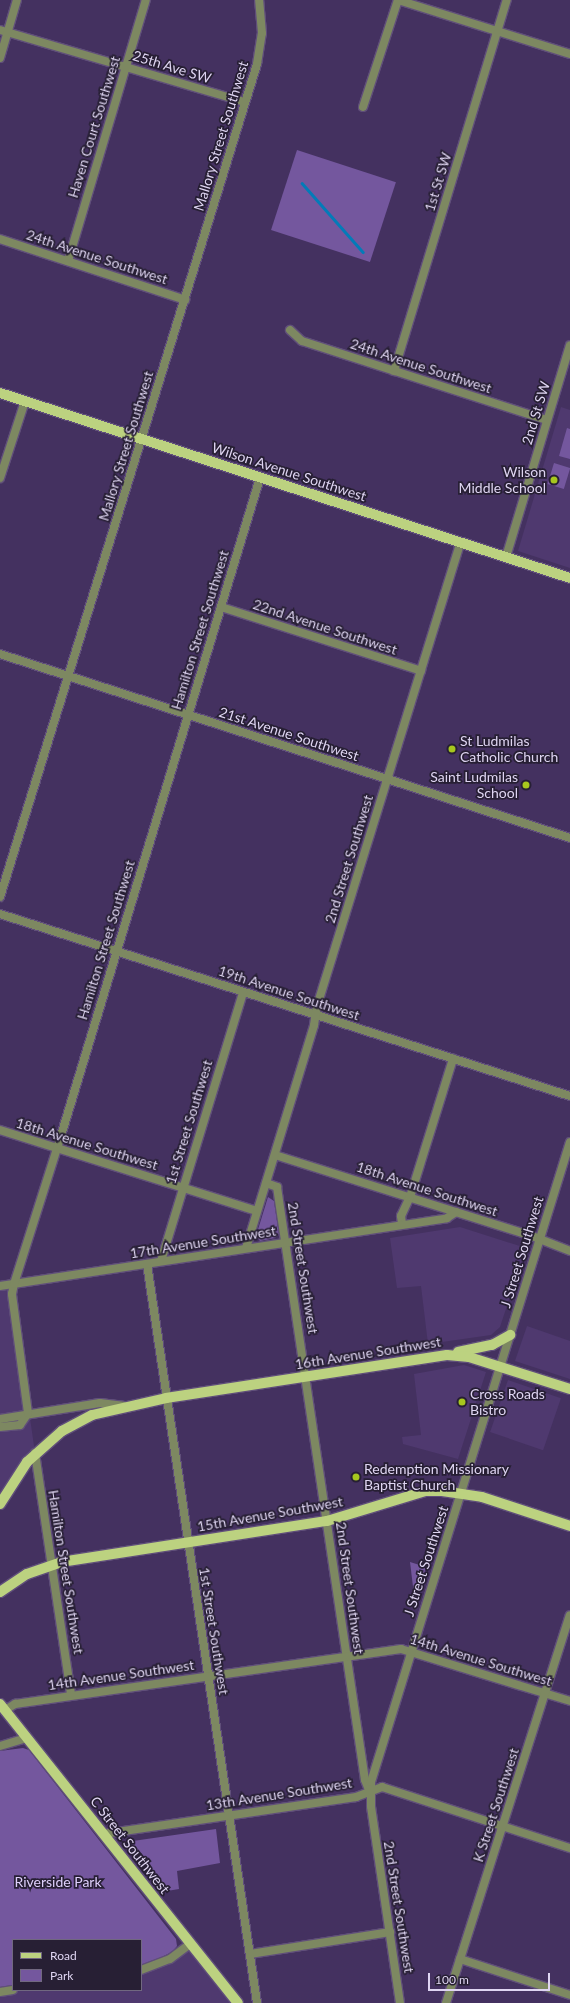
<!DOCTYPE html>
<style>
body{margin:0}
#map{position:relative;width:570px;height:2003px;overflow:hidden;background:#443160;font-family:Lato,sans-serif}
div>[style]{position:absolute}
.built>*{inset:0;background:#4f396f;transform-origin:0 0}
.green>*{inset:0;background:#74579e;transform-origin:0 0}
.stream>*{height:2.5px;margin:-1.25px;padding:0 1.25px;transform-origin:1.25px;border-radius:1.25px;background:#037bb8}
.roads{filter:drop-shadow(1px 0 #604f7a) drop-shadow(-1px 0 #604f7a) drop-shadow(0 1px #604f7a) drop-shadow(0 -1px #604f7a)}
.minor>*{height:8px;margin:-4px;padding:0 4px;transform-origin:4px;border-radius:4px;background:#7d8861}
.major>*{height:10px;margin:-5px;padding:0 5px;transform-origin:5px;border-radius:5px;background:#bcd280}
.dots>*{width:11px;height:11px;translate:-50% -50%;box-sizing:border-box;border:2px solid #271f34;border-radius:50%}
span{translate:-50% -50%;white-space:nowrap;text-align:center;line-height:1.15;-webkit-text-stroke:3.5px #271f34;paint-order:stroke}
.street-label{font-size:14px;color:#dfd5f2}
.poi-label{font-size:14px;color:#dfd5f2}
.right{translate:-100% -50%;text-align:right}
.left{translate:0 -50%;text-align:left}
.park-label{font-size:14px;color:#decffc}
.legend{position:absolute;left:12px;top:1939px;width:130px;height:52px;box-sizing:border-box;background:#271f34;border:1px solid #716880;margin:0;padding:5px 7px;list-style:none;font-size:12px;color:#dfd5f2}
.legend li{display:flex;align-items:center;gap:8px;height:20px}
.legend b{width:20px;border:1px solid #716880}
.scale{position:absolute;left:428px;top:1973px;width:122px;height:18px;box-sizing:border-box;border:2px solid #dfd5f2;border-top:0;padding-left:5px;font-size:12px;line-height:14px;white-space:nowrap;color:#dfd5f2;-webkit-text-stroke:3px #271f34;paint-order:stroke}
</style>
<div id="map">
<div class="built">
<div style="clip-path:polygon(561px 407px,570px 410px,570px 568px,518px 551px)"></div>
<div style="clip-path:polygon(460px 1227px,526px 1248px,500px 1327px,491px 1335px,428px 1344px,421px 1286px,397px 1288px,390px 1238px)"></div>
<div style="clip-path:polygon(11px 1285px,35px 1453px,0 1503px,0 1287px)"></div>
<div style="clip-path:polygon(527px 1326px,570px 1341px,570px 1379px,515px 1361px)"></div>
<div style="clip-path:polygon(464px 1365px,486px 1372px,458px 1459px,403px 1444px,402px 1437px,421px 1435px,414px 1374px)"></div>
<div style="left:508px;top:1380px;width:56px;height:55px;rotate:19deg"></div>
<div style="clip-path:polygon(190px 1944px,238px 2003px,0 2003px,0 1992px,13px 1990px,141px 1990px,141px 1970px)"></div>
</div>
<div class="green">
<div style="left:297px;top:150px;width:104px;height:84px;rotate:18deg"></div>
<div style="clip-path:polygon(567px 428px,570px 429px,570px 459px,559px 456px)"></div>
<div style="left:554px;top:463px;width:17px;height:22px;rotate:17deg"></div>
<div style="clip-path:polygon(268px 1197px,274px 1201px,279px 1235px,275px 1238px,260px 1241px,256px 1236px)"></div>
<div style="clip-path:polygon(410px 1562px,426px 1567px,415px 1603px)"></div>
<div style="clip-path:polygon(23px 1748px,29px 1750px,176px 1939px,177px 1946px,172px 1952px,141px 1967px,141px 1940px,13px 1940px,13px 1987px,0 1989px,0 1751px)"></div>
<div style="clip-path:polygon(216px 1829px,220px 1863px,177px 1871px,179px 1889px,167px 1891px,126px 1842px)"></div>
</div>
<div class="stream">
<div style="left:302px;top:183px;width:92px;rotate:48.5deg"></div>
</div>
<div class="roads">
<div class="minor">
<div style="left:398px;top:0;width:180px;rotate:17.4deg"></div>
<div style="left:0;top:30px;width:255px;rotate:16.4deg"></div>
<div style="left:0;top:58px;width:60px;rotate:-73.7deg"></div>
<div style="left:363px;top:107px;width:113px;rotate:-71.9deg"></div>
<div style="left:0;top:239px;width:195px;rotate:18.2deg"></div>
<div style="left:68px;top:261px;width:272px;rotate:-73.4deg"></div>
<div style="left:290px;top:330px;width:16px;rotate:43deg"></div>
<div style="left:302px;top:341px;width:257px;rotate:17.9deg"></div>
<div style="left:394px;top:371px;width:388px;rotate:-73.1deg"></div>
<div style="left:0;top:478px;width:81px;rotate:-72deg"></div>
<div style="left:506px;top:557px;width:221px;rotate:-73.2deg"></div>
<div style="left:221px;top:607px;width:210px;rotate:17.7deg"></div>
<div style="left:0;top:654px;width:599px;rotate:17.89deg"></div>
<div style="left:0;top:897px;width:872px;rotate:-72.85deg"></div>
<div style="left:257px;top:64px;width:31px;rotate:-81deg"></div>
<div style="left:262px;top:33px;width:33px;rotate:-95deg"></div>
<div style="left:0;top:914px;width:598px;rotate:17.71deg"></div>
<div style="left:0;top:1130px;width:269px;rotate:17.5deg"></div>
<div style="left:275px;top:1155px;width:269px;rotate:17.5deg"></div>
<div style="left:532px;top:1236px;width:41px;rotate:21.5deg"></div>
<div style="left:266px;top:1183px;width:12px;rotate:20deg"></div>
<div style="left:277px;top:1187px;width:599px;rotate:81.56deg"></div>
<div style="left:365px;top:1780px;width:11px;rotate:68deg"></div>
<div style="left:402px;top:1224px;width:8px;rotate:-97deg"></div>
<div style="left:401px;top:1216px;width:21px;rotate:-65deg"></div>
<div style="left:410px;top:1197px;width:145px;rotate:-72.7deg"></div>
<div style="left:246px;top:1248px;width:233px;rotate:-73deg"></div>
<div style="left:314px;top:1025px;width:19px;rotate:-81deg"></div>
<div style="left:317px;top:1006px;width:485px;rotate:-72.8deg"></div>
<div style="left:161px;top:1261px;width:281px;rotate:-73deg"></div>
<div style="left:147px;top:1264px;width:747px;rotate:81.53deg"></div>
<div style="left:0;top:1286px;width:452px;rotate:-8.6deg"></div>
<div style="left:447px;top:1218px;width:11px;rotate:-34deg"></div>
<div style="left:0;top:1419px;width:101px;rotate:-9.1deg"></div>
<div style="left:100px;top:1403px;width:23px;rotate:7deg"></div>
<div style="left:0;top:1427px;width:20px;rotate:-6deg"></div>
<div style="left:20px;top:1425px;width:14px;rotate:-56deg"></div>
<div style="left:28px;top:1413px;width:120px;rotate:-97.7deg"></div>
<div style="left:12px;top:1294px;width:10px;rotate:-79deg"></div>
<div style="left:14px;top:1284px;width:152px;rotate:-72.4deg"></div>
<div style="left:60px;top:1139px;width:691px;rotate:-73.17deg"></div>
<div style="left:35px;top:1453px;width:245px;rotate:81.5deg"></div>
<div style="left:5px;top:1710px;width:12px;rotate:-31deg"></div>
<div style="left:15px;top:1704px;width:390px;rotate:-8.1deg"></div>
<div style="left:401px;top:1649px;width:177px;rotate:17.1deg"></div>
<div style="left:0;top:1746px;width:28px;rotate:-17deg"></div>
<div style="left:103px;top:1834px;width:256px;rotate:-8.3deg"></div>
<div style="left:356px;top:1797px;width:28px;rotate:-21deg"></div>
<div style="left:382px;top:1787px;width:198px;rotate:18deg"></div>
<div style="left:250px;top:1954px;width:142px;rotate:-8.9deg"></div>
<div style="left:460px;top:1959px;width:116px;rotate:18.1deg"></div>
<div style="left:141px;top:1970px;width:31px;rotate:-21deg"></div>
<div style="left:170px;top:1959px;width:25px;rotate:-37deg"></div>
<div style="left:0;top:1992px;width:13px;rotate:-9deg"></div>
<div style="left:400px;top:2003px;width:199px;rotate:-98.4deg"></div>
<div style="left:371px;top:1806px;width:24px;rotate:-90deg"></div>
<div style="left:371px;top:1782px;width:670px;rotate:-72.73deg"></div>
<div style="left:446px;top:2003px;width:407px;rotate:-72.3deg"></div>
</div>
<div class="major">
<div style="left:0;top:393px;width:599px;rotate:17.98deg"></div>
<div style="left:458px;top:1352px;width:35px;rotate:-12deg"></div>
<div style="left:492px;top:1345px;width:21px;rotate:-29deg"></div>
<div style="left:0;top:1504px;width:50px;rotate:-57.3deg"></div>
<div style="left:27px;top:1462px;width:47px;rotate:-41.5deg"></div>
<div style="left:62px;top:1431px;width:34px;rotate:-28deg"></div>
<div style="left:92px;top:1415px;width:76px;rotate:-12.9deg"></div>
<div style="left:166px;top:1398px;width:284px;rotate:-8.7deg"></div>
<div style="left:447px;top:1355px;width:22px;rotate:5deg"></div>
<div style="left:469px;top:1357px;width:106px;rotate:17.6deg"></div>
<div style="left:0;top:1592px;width:32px;rotate:-34deg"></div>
<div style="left:27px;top:1574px;width:36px;rotate:-19deg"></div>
<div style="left:61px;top:1562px;width:269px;rotate:-8.8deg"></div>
<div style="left:327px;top:1521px;width:103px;rotate:-16.9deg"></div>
<div style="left:426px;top:1491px;width:16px"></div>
<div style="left:442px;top:1491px;width:40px;rotate:8.5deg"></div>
<div style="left:482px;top:1497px;width:93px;rotate:18.2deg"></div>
<div style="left:0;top:1704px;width:382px;rotate:51.5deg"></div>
</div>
</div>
<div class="dots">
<div style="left:554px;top:480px;background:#a7c71e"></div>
<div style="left:452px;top:749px;background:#a7c71e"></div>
<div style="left:526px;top:785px;background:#a7c71e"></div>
<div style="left:462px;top:1402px;background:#a7c71e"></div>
<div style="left:356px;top:1477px;background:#a7c71e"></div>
</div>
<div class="street-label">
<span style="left:172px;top:67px;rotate:17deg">25th Ave SW</span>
<span style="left:94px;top:127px;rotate:-73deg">Haven Court Southwest</span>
<span style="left:221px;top:136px;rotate:-73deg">Mallory Street Southwest</span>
<span style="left:438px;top:182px;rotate:-73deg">1st St SW</span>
<span style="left:97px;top:257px;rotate:18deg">24th Avenue Southwest</span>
<span style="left:421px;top:366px;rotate:18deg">24th Avenue Southwest</span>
<span style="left:536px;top:413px;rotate:-73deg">2nd St SW</span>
<span style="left:126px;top:446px;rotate:-73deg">Mallory Street Southwest</span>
<span style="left:289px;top:472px;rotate:18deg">Wilson Avenue Southwest</span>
<span style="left:325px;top:627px;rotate:18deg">22nd Avenue Southwest</span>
<span style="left:200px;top:630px;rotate:-73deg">Hamilton Street Southwest</span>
<span style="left:289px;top:734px;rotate:18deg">21st Avenue Southwest</span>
<span style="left:349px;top:859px;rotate:-73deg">2nd Street Southwest</span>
<span style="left:106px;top:940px;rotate:-73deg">Hamilton Street Southwest</span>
<span style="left:289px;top:993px;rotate:18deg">19th Avenue Southwest</span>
<span style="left:189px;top:1122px;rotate:-73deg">1st Street Southwest</span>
<span style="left:87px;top:1144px;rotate:17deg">18th Avenue Southwest</span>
<span style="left:427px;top:1189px;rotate:18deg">18th Avenue Southwest</span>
<span style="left:203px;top:1242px;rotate:-9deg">17th Avenue Southwest</span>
<span style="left:522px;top:1252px;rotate:-73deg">J Street Southwest</span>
<span style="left:303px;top:1268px;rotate:81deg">2nd Street Southwest</span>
<span style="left:368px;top:1353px;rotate:-9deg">16th Avenue Southwest</span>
<span style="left:270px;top:1514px;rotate:-10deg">15th Avenue Southwest</span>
<span style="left:426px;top:1561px;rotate:-72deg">J Street Southwest</span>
<span style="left:66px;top:1572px;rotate:81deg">Hamilton Street Southwest</span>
<span style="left:350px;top:1588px;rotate:82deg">2nd Street Southwest</span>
<span style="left:214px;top:1631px;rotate:81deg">1st Street Southwest</span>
<span style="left:481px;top:1660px;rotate:17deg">14th Avenue Southwest</span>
<span style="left:121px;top:1675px;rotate:-8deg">14th Avenue Southwest</span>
<span style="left:279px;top:1794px;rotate:-9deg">13th Avenue Southwest</span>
<span style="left:496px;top:1805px;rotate:-72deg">K Street Southwest</span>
<span style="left:130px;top:1845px;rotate:52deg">C Street Southwest</span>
<span style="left:399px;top:1907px;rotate:81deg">2nd Street Southwest</span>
</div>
<div class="poi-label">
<span class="right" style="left:546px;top:480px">Wilson<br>Middle School</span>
<span class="left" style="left:460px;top:749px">St Ludmilas<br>Catholic Church</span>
<span class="right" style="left:518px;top:785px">Saint Ludmilas<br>School</span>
<span class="left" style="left:470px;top:1402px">Cross Roads<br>Bistro</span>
<span class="left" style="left:364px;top:1477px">Redemption Missionary<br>Baptist Church</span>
</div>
<div class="park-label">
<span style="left:58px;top:1882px">Riverside Park</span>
</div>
<ul class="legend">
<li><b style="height:5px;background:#bcd280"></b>Road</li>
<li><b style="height:11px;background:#74579e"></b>Park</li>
</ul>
<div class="scale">100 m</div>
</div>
